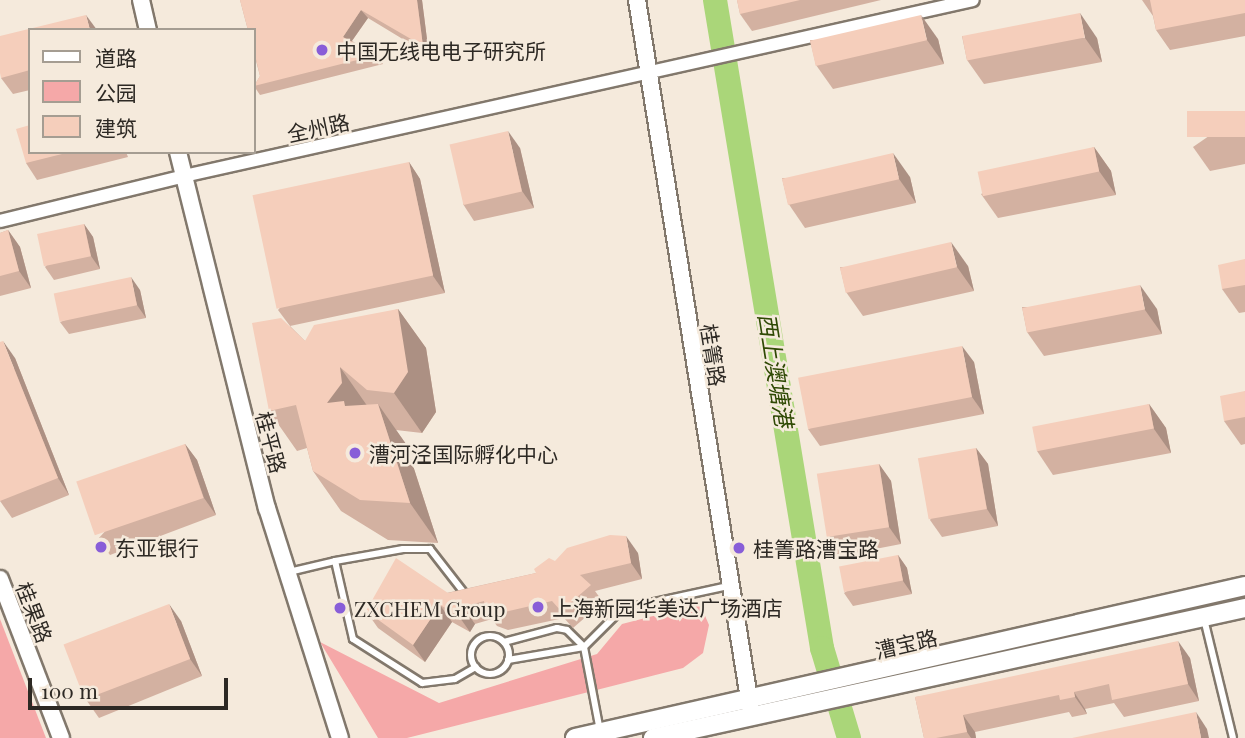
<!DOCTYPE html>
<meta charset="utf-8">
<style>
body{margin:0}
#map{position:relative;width:1245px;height:738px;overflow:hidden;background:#f5eadc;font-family:"Playfair Display","Noto Sans SC",serif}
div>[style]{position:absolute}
.green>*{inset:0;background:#f5a8a8}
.river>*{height:24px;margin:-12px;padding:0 12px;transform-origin:12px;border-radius:12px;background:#aad679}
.roads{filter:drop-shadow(2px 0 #82786c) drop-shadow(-2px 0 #82786c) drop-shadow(0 2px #82786c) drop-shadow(0 -2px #82786c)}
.lane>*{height:6px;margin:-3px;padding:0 3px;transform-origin:3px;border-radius:3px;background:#fff}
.lane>.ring{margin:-3px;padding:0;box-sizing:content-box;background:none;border:6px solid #fff;border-radius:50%}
.street>*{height:12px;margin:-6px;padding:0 6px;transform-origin:6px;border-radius:6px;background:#fff}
.secondary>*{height:16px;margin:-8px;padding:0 8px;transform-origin:8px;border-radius:8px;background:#fff}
.primary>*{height:18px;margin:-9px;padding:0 9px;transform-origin:9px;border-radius:9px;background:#fff}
.wall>*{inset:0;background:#d3b1a1}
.shaded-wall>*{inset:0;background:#ac9083}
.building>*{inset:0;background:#f5cebb;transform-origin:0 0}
.dots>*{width:19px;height:19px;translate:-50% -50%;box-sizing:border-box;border:4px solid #f5eadc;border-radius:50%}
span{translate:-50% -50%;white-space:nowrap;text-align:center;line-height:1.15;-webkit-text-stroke:5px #f5eadc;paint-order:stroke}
.poi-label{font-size:21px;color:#2d2924}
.left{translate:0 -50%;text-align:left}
.street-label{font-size:21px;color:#2d2924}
.water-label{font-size:23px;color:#2f4904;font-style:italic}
.legend{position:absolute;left:28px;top:28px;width:228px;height:126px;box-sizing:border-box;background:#f5eadc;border:2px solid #a59d92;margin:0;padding:9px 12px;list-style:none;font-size:21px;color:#2d2924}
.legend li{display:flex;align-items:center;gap:14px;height:35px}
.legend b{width:35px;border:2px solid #a59d92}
.scale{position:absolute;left:28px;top:678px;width:200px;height:32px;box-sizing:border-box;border:4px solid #2d2924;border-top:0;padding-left:9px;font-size:21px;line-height:24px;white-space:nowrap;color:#2d2924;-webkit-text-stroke:5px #f5eadc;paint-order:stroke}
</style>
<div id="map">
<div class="green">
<div style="clip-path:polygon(700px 604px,709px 625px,703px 653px,683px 668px,407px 738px,378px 738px,320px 642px,439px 703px,597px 654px,622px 624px)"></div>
<div style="clip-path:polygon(0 619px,46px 738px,0 738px)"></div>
</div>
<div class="river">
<div style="left:715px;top:0;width:657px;rotate:80.62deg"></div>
<div style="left:822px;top:648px;width:94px;rotate:73.3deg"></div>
</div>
<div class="roads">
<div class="lane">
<div style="left:289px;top:572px;width:47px;rotate:-13.4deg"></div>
<div style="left:465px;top:594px;width:57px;rotate:-127.9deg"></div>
<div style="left:430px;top:549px;width:27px;rotate:180deg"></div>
<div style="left:403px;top:549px;width:69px;rotate:170deg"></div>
<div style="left:335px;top:561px;width:80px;rotate:77deg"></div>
<div style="left:353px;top:639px;width:82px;rotate:32.5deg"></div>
<div style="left:422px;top:683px;width:33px;rotate:-7deg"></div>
<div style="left:455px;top:679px;width:24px;rotate:-30deg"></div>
<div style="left:1204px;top:619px;width:122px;rotate:76.3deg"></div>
<div class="ring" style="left:471px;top:636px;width:32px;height:32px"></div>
<div style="left:504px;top:642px;width:55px;rotate:-14.8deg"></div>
<div style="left:557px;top:628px;width:10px;rotate:11deg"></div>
<div style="left:567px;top:630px;width:24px;rotate:45deg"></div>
<div style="left:508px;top:660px;width:77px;rotate:-9.7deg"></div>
<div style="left:600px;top:731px;width:86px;rotate:-100.8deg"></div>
<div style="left:584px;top:647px;width:54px;rotate:-45deg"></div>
<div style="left:622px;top:609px;width:108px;rotate:-12.2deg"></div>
</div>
<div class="street">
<div style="left:0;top:221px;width:189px;rotate:-13.7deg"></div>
<div style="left:184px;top:176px;width:808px;rotate:-12.57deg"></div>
</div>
<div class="secondary">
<div style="left:141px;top:0;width:31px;rotate:77deg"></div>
<div style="left:637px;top:0;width:720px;rotate:80.89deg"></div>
<div style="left:178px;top:152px;width:367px;rotate:76deg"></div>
<div style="left:267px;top:508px;width:241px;rotate:72.4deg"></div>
<div style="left:0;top:579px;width:170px;rotate:69deg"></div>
</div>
<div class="primary">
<div style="left:575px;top:738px;width:687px;rotate:-12.78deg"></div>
<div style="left:653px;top:738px;width:606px;rotate:-12.39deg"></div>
</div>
</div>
<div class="wall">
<div style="clip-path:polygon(240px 0,422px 0,429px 55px,368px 18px,352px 41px,377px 55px,383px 64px,260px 95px,254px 86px,260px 76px)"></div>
<div style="clip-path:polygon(737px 0,881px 0,752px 31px,740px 14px)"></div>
<div style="clip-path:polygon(1142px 0,1245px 0,1245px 36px,1170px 50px,1156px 30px,1153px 16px)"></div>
<div style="clip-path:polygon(30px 30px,30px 90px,13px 94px,1px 78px)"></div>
<div style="clip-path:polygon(962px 36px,1097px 38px,1102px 62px,984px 84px,967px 60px)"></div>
<div style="clip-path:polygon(938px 39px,944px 64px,833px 89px,816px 65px,810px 40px)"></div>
<div style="clip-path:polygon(1245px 111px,1245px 164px,1210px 171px,1193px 147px)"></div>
<div style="clip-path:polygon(1094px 147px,1111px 171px,1116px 195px,998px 218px,981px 194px)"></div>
<div style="clip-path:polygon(520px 148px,534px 208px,474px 221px,463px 204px)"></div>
<div style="clip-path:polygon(30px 152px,126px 152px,128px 157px,37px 180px,26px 163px)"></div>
<div style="clip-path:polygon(409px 162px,420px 179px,445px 293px,290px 326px,305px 341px,398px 309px,426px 348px,436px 412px,422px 433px,396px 430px,406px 444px,438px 543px,388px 540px,341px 511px,313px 471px,307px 448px,297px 451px,269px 411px,290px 326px,278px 310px)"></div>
<div style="clip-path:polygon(910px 177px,916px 203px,805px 228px,788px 203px,782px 178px)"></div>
<div style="clip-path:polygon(84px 224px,93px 237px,100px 269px,54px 280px,45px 267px)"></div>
<div style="clip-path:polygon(8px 230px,20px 247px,31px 288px,0 296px,0 233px)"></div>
<div style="clip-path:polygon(1245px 259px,1245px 312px,1239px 313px,1222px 289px)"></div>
<div style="clip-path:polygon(968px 266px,974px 291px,863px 316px,846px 292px,840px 267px)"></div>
<div style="clip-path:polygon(140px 290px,146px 318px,69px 334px,60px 322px)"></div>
<div style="clip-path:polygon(1022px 307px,1157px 309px,1162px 334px,1044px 356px,1027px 332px)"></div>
<div style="clip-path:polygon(15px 358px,69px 495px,12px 518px,0 501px)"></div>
<div style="clip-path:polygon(974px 362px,984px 414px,820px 446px,808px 429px)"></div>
<div style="clip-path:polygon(1245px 391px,1245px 444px,1241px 445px,1224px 421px)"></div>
<div style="clip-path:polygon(1149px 404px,1166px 428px,1171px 453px,1053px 475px,1037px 451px)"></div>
<div style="clip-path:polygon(185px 444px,197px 460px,216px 515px,110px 555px,98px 539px)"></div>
<div style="clip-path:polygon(976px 448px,988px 464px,998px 526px,942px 537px,930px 520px)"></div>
<div style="clip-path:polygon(879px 464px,891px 481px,901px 544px,839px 556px,828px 539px)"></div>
<div style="clip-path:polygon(638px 553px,642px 579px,595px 591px,603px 602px,573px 628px,564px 618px,508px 630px,497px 626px,492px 619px,475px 624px,470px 632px,452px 622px,425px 662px,378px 628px,366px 611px,536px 573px,555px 561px)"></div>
<div style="clip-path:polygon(898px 555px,907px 568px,912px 594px,853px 606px,844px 593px)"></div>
<div style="clip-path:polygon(181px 621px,202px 676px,99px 718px,87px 701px)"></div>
<div style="clip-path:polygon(1190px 658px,1199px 701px,1124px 717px,1114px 703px,1085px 709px,1087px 714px,1072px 717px,1069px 712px,975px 732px,976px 738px,924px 738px,915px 697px)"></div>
</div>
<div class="shaded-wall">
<div style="clip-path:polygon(417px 0,422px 0,429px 55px,423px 46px)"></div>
<div style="clip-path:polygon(361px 10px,368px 18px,349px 45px,343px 37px)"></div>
<div style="clip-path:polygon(1080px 13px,1097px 38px,1102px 62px,1085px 38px)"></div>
<div style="clip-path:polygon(86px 15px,97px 30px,90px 30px)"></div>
<div style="clip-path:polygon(921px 15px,938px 39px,944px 64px,927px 40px)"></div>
<div style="clip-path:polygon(508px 131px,520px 148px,534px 208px,522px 191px)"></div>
<div style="clip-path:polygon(1094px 147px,1111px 171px,1116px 195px,1099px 171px)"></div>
<div style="clip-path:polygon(893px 153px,910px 177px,916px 203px,899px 179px)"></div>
<div style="clip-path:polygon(409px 162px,420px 179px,445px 293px,433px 276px)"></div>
<div style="clip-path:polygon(84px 224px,93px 237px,100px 269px,91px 256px)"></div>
<div style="clip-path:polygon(8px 230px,20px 247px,31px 288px,19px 271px)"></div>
<div style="clip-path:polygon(951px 242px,968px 266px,974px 291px,957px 267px)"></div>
<div style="clip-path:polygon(131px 277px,140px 290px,146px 318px,137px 305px)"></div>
<div style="clip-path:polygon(1140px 285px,1157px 309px,1162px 334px,1145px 310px)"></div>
<div style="clip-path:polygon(398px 309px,426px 348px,436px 412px,422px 433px,394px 393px)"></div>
<div style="clip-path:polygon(3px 341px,15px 358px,69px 495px,58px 478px)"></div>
<div style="clip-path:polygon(962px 346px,974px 362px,984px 414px,972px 397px)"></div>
<div style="clip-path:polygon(340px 367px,368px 407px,370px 423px,327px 403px)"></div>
<div style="clip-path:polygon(378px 404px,406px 444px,438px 543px,410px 503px)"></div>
<div style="clip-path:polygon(1149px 404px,1166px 428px,1171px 453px,1154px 429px)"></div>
<div style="clip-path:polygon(185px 444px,197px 460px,216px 515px,204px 498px)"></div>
<div style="clip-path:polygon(976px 448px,988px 464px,998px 526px,987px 509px)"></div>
<div style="clip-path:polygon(879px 464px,891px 481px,901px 544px,889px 527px)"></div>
<div style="clip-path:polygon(626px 536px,638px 553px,642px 579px,631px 563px)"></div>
<div style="clip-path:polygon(898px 555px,907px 568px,912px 594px,903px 581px)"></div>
<div style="clip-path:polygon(169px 604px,181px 621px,202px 676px,190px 659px)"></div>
<div style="clip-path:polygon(440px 605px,452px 622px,425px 662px,413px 645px)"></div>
<div style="clip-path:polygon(463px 607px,475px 624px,470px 632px,458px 615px)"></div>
<div style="clip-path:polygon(1178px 641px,1190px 658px,1199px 701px,1188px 684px)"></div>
<div style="clip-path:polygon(1074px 692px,1085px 709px,1087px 714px,1075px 697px)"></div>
<div style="clip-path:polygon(1196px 712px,1207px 729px,1209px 738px,1201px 738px)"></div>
<div style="clip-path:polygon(963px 715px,975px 732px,976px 738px,971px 738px,967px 732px)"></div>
</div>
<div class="building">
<div style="clip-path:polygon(240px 0,417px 0,423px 46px,361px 10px,343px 37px,377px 55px,254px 86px,260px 76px,254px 51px,254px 30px,248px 30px)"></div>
<div style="clip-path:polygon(737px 0,800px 0,740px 14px)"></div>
<div style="clip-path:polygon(1150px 0,1245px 0,1245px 13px,1156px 30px)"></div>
<div style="left:1080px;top:13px;width:25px;height:120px;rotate:79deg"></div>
<div style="clip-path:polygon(86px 15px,90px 30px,30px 30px,30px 70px,1px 78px,0 73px,0 36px)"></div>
<div style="left:921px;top:15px;width:26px;height:114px;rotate:77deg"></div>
<div style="left:1245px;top:111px;width:26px;height:58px;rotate:90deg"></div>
<div style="clip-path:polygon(30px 125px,30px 152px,70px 152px,26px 163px,16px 129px)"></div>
<div style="left:508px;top:131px;width:62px;height:60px;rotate:77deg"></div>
<div style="left:1094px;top:147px;width:25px;height:119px;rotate:78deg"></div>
<div style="left:893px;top:153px;width:27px;height:114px;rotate:77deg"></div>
<div style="left:409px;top:162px;width:116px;height:160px;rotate:78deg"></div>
<div style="left:84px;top:224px;width:33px;height:48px;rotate:78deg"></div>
<div style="clip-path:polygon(8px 230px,19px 271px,0 276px,0 233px)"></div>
<div style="left:951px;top:242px;width:26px;height:114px;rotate:77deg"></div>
<div style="clip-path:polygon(1245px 259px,1245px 285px,1222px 289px,1218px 265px)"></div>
<div style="left:131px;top:277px;width:29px;height:79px;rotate:78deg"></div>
<div style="left:1140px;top:285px;width:25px;height:120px;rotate:79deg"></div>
<div style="clip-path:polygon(398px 309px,408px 372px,394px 393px,367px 390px,340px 367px,342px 383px,327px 403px,344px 401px,345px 406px,378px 404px,410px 503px,360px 500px,313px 471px,296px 405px,269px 411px,252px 323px,281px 318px,305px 341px,314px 325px)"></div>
<div style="clip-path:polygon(3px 341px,58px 478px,0 501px,0 342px)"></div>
<div style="left:962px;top:346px;width:52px;height:167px;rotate:79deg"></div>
<div style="clip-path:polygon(1245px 391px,1245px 417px,1224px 421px,1220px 396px)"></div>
<div style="left:1149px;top:404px;width:25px;height:119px;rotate:79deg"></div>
<div style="left:185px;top:444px;width:57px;height:115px;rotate:71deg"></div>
<div style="left:976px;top:448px;width:62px;height:59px;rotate:80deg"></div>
<div style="left:879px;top:464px;width:64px;height:63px;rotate:81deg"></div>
<div style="clip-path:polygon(610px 535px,626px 536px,631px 563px,580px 575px,591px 585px,561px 611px,552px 601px,496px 614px,485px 609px,484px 601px,463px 607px,458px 615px,440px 605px,413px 645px,366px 611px,396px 558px,448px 593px,536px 573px,534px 569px,549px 558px,555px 561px,567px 548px)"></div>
<div style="left:898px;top:555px;width:26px;height:60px;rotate:79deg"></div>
<div style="left:169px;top:604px;width:59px;height:113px;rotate:69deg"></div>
<div style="clip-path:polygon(1178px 641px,1188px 684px,1112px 700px,1109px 684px,1074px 692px,1075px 697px,1060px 700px,1059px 695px,963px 715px,967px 732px,936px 738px,924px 738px,915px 697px)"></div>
<div style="clip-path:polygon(1196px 712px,1201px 738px,1072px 738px)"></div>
</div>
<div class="dots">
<div style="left:322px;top:50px;background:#885ed8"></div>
<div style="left:355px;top:453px;background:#885ed8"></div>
<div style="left:101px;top:547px;background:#885ed8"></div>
<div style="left:739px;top:548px;background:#885ed8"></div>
<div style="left:538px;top:607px;background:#885ed8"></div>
<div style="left:340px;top:608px;background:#885ed8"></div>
</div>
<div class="poi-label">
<span class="left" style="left:336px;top:50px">中国无线电电子研究所</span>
<span class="left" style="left:369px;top:453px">漕河泾国际孵化中心</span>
<span class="left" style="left:115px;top:547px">东亚银行</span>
<span class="left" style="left:753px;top:548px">桂箐路漕宝路</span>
<span class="left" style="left:552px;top:607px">上海新园华美达广场酒店</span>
<span class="left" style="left:354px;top:608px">ZXCHEM Group</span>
</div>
<div class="street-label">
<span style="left:318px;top:127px;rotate:-12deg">全州路</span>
<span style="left:714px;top:355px;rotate:81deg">桂箐路</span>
<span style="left:272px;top:442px;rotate:75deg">桂平路</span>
<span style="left:35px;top:612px;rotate:69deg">桂果路</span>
<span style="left:906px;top:643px;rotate:-13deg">漕宝路</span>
</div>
<div class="water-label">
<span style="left:776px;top:370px;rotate:81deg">西上澳塘港</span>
</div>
<ul class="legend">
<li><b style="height:9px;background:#fff"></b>道路</li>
<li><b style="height:19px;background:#f5a8a8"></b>公园</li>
<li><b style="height:19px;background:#f5cebb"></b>建筑</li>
</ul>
<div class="scale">100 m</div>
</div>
